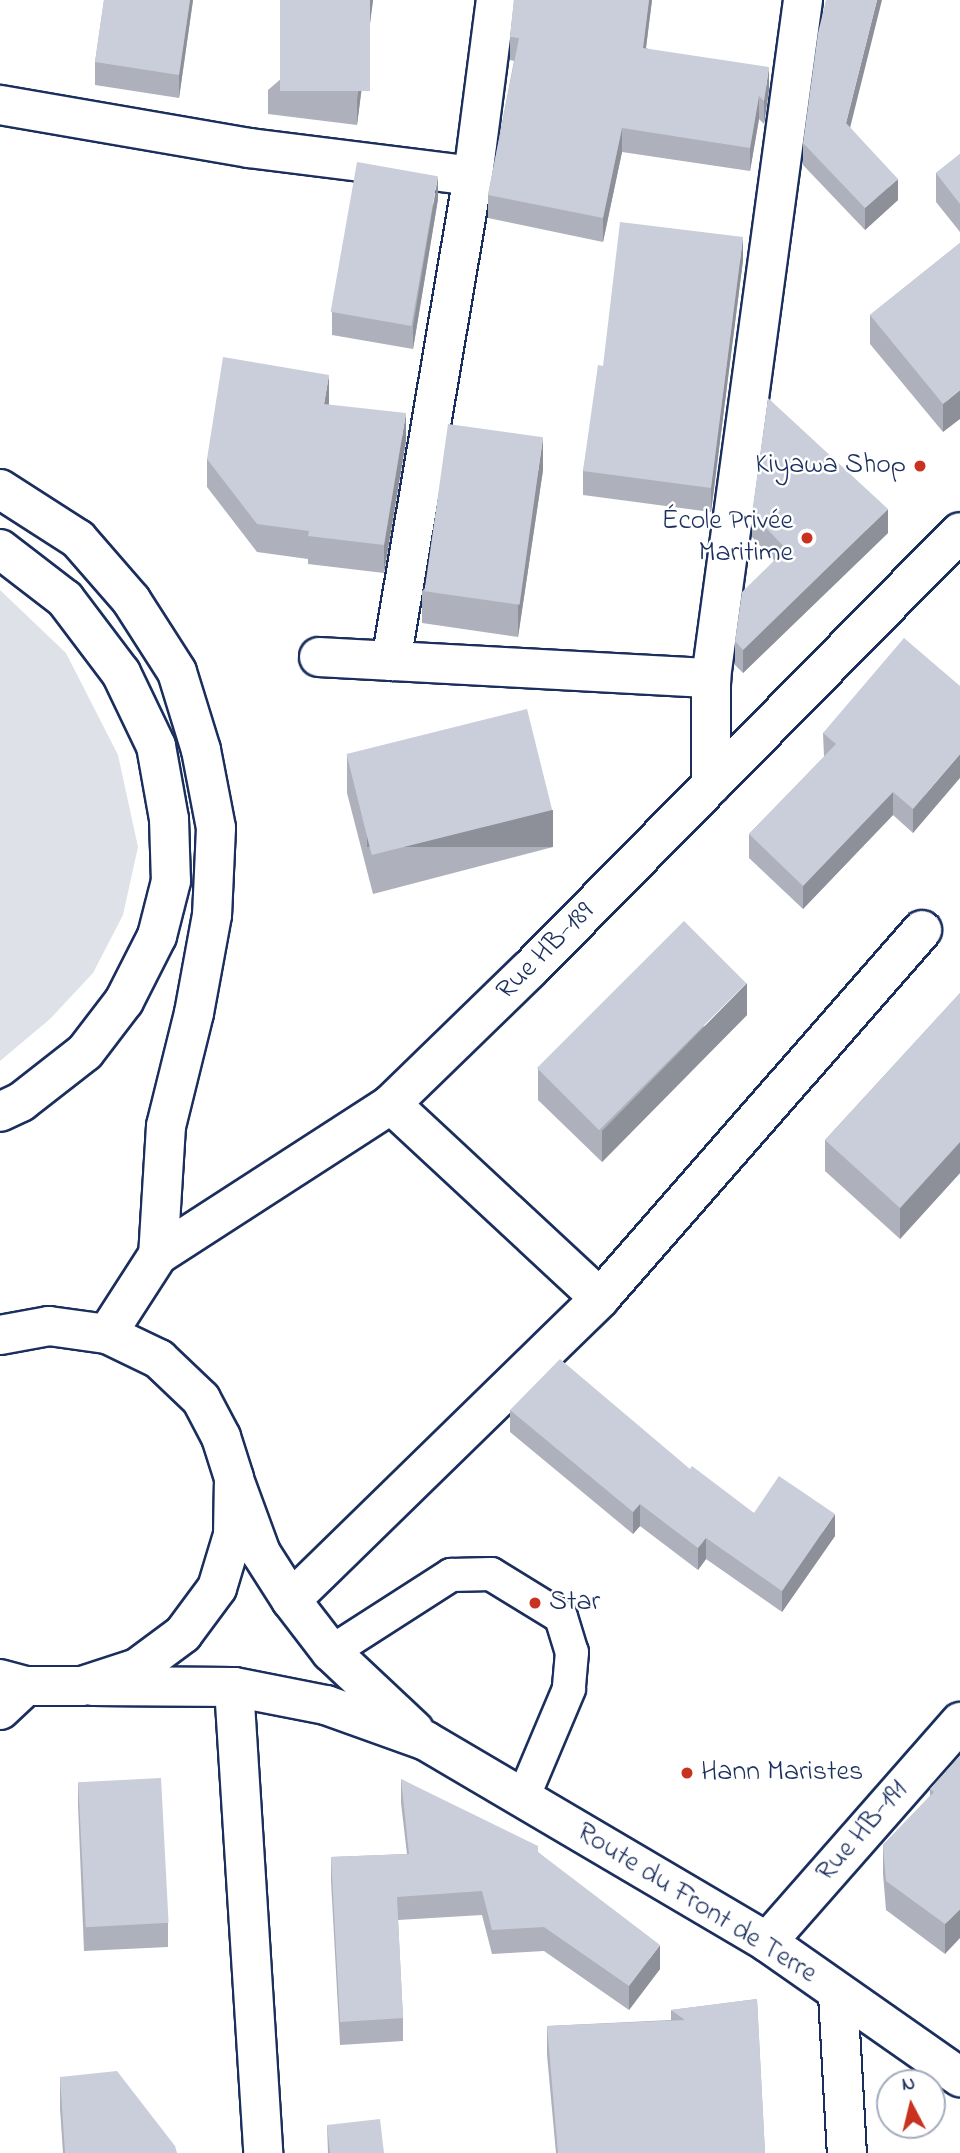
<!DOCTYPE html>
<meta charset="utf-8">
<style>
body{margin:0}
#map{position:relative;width:960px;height:2153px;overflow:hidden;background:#fff;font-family:"Indie Flower",sans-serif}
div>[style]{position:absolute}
.green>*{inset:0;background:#dee1e7}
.roads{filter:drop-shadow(2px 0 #1b2f5e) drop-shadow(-2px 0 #1b2f5e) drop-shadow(0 2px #1b2f5e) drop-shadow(0 -2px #1b2f5e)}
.service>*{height:32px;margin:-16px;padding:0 16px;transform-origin:16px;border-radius:16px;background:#fff}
.minor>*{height:38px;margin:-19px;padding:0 19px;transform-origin:19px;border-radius:19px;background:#fff}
.tertiary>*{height:38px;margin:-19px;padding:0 19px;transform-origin:19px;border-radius:19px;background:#fff}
.secondary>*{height:38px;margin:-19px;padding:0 19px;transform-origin:19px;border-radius:19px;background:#fff}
.primary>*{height:38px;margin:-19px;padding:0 19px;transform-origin:19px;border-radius:19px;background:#fff}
.motorway>*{height:38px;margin:-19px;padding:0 19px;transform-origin:19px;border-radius:19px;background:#fff}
.wall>*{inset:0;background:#aeb1bb}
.shaded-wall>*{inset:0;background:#8d9099;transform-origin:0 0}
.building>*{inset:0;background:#caceda;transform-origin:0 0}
.dots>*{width:19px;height:19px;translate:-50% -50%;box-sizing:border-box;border:4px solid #fff;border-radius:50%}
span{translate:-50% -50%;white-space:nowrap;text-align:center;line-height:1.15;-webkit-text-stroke:5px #fff;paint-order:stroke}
.poi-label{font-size:28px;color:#1b2f5e}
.right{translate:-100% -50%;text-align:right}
.left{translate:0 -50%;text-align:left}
.street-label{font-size:28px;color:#1b2f5e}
.north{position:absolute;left:876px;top:2069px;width:70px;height:70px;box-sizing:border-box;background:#fff;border:2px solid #a4acbf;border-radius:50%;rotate:353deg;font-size:19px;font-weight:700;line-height:28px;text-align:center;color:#1b2f5e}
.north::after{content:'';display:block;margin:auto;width:24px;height:32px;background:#c8321e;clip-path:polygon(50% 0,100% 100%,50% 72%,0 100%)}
</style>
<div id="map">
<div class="green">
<div style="clip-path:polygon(0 590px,66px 653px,118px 755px,138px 847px,123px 915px,93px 973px,50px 1019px,0 1061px)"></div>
</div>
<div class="roads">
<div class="service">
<div style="left:331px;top:1652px;width:143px;rotate:-32.7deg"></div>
<div style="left:451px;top:1575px;width:40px;rotate:-1.4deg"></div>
<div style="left:491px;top:1574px;width:82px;rotate:31.6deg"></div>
<div style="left:561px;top:1617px;width:37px;rotate:73deg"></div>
<div style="left:572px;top:1652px;width:37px;rotate:95deg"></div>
<div style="left:569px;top:1689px;width:118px;rotate:112.9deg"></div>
</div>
<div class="minor">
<div style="left:0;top:105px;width:253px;rotate:9.8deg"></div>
<div style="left:249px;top:148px;width:226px;rotate:7.1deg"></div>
<div style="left:319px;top:657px;width:393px;rotate:3.1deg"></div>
<div style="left:391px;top:661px;width:492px;rotate:-80.4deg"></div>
<div style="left:473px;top:176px;width:177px;rotate:-82.6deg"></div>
<div style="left:711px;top:785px;width:107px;rotate:-90deg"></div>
<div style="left:711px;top:678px;width:684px;rotate:-82.27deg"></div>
<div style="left:391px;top:1104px;width:285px;rotate:42.9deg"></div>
<div style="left:291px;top:1600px;width:432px;rotate:-44.3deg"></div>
<div style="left:600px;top:1298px;width:489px;rotate:-48.8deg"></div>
<div style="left:234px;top:1687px;width:467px;rotate:86.4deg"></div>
<div style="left:767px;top:1942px;width:293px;rotate:-48.7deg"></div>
<div style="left:838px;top:1994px;width:159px;rotate:86.8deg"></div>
</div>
<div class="tertiary">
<div style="left:107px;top:1334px;width:94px;rotate:-57.2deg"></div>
<div style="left:158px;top:1255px;width:278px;rotate:-32.9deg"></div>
<div style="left:391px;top:1104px;width:192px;rotate:-44.2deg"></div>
<div style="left:529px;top:970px;width:614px;rotate:-45.46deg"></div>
</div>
<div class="secondary">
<div style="left:235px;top:1482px;width:76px;rotate:69.9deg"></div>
<div style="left:261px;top:1553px;width:56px;rotate:57.4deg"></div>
<div style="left:291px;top:1600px;width:66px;rotate:52.4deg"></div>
<div style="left:331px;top:1652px;width:114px;rotate:43.2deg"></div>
<div style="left:92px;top:1686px;width:142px;rotate:0.4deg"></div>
<div style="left:234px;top:1687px;width:94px;rotate:11.1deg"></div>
<div style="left:326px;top:1705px;width:106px;rotate:19.8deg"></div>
<div style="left:426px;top:1741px;width:396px;rotate:30.5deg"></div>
<div style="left:767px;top:1942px;width:236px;rotate:35deg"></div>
</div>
<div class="primary">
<div style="left:0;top:1335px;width:50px;rotate:-10.4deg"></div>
<div style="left:49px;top:1326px;width:59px;rotate:7.9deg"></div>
<div style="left:107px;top:1334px;width:58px;rotate:25.7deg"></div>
<div style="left:159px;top:1359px;width:58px;rotate:43.6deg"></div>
<div style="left:201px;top:1399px;width:43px;rotate:62.2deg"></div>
<div style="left:221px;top:1437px;width:43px;rotate:72.4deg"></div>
<div style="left:234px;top:1478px;width:57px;rotate:91deg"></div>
<div style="left:233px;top:1535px;width:55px;rotate:106.8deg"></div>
<div style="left:217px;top:1588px;width:57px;rotate:126.5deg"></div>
<div style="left:183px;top:1634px;width:57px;rotate:143.5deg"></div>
<div style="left:137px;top:1668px;width:58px;rotate:161.9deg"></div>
<div style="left:82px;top:1686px;width:56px;rotate:180deg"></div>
<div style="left:26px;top:1686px;width:27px;rotate:-165deg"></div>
</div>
<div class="motorway">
<div style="left:0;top:489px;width:93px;rotate:32.7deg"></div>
<div style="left:78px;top:539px;width:81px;rotate:49deg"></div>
<div style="left:131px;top:600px;width:85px;rotate:57.4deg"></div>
<div style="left:177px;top:672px;width:82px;rotate:72.9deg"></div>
<div style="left:201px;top:750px;width:79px;rotate:79.1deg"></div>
<div style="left:216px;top:828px;width:87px;rotate:92.6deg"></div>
<div style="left:212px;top:915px;width:100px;rotate:100.4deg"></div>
<div style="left:194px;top:1013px;width:116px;rotate:103.9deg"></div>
<div style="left:166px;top:1126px;width:129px;rotate:93.5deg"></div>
<div style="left:0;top:549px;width:82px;rotate:37.6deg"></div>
<div style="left:65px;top:599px;width:93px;rotate:52.9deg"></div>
<div style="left:121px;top:673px;width:81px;rotate:64.4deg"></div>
<div style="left:156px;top:746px;width:74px;rotate:79.9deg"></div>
<div style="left:169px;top:819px;width:62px;rotate:88.2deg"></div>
<div style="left:171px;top:881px;width:57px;rotate:104.3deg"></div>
<div style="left:157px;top:936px;width:73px;rotate:116.9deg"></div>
<div style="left:124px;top:1001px;width:64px;rotate:127.4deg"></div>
<div style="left:85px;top:1052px;width:81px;rotate:142deg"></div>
<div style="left:21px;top:1102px;width:23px;rotate:155deg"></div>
<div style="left:0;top:1710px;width:35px;rotate:-43deg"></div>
</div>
</div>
<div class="wall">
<div style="clip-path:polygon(104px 0,193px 0,179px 98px,95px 85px,95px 62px)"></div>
<div style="clip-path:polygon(373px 0,357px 125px,268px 114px,268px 90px)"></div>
<div style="clip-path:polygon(514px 0,652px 0,646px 48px,769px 90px,764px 124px,759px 119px,750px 171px,622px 152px,603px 242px,488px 218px,488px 195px,514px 61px,510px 60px,510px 37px)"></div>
<div style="clip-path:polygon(850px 127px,898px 200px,865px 230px,803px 165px,803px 143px)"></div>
<div style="clip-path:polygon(960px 154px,960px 232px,936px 202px,936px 173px)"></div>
<div style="clip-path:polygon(438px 199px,413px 349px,332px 335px,332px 312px)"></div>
<div style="clip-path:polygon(960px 243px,943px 432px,870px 344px,870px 315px)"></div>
<div style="clip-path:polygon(743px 260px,711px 512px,583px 495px,583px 471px,603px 366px)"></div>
<div style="clip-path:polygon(328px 404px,406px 441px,384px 573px,308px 564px,308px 559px,257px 552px,207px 487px,207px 459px)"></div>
<div style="clip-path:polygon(543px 470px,518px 637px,422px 623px,422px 591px)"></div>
<div style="clip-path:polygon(752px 513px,888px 533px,743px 673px,735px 665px,735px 641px,774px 560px,752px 537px)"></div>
<div style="clip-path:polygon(960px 686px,913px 833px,893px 815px,803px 909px,749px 858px,749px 834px,824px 757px,823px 733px)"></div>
<div style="clip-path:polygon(347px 756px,553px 847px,373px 894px,347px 793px)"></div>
<div style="clip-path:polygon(960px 993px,960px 1173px,900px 1239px,825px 1171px,825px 1140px)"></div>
<div style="clip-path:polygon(747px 1015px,602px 1162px,538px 1100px,538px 1069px)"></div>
<div style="clip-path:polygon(510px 1410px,754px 1513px,835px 1536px,782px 1612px,706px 1559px,698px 1570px,640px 1526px,633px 1534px,510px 1432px)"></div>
<div style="clip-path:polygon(960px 1756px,945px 1954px,886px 1910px,883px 1874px,883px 1845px,930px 1796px,930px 1789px)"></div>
<div style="clip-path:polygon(401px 1779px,538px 1852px,660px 1969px,629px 2010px,544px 1951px,492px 1954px,482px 1915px,398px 1920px,403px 2018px,403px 2041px,340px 2045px,331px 1881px,331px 1857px,407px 1854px,401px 1803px)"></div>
<div style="clip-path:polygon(78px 1782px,168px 1923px,168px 1947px,84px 1951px,78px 1805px)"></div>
<div style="clip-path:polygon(757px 1999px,765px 2153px,556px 2153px,547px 2055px,547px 2026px,671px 2020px,671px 2010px)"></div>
<div style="clip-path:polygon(60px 2077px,177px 2153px,63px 2153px,60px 2108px)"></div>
<div style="clip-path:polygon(327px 2125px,384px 2153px,328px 2153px)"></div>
</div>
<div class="shaded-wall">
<div style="clip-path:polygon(190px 0,193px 0,179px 98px,179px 75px)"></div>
<div style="clip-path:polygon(370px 0,373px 0,357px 125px,357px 101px)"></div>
<div style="clip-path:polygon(649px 0,652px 0,643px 71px,643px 48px)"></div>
<div style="clip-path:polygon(877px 0,882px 0,846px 144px,846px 123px)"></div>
<div style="clip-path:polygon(769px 67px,769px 90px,764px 124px,764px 101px)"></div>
<div style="clip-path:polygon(759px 96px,759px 119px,750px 171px,750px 148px)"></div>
<div style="clip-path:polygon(622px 128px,622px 152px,603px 242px,603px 218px)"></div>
<div style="clip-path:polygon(438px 176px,438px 199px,413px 349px,413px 326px)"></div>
<div style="clip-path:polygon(898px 179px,898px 200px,865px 230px,865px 208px)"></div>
<div style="clip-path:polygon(743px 237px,743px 260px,711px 512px,711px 488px)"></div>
<div style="clip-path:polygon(329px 375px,329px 403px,324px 432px,324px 404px)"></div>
<div style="clip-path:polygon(960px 390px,960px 419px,943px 432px,943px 404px)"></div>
<div style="clip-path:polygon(406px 413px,406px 441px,384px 573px,384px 545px)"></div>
<div style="clip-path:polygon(543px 438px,543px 470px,518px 637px,518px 606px)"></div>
<div style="clip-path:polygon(888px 509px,888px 533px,743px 673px,743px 650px)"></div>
<div style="clip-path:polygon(960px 754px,960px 778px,913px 833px,913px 809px)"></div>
<div style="clip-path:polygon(893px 792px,893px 815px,803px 909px,803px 886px)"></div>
<div style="left:553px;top:810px;width:37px;height:186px;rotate:90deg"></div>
<div style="clip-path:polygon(747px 983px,747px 1015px,602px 1162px,602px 1131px)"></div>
<div style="clip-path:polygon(960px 1142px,960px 1173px,900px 1239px,900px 1208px)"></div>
<div style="clip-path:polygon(640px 1504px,640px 1526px,633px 1534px,633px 1512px)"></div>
<div style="clip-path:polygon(835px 1514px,835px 1536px,782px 1612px,782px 1591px)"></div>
<div style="clip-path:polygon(706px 1538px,706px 1559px,698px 1570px,698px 1548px)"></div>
<div style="clip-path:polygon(960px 1909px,960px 1938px,945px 1954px,945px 1924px)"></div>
<div style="clip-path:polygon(660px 1945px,660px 1969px,629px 2010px,629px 1986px)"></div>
</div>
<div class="building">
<div style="clip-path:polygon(104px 0,190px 0,179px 75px,95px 62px)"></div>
<div style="left:280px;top:0;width:90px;height:91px"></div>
<div style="clip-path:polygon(514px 0,649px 0,643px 48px,769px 67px,764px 101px,759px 96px,750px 148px,622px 128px,603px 218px,488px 195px,519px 38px,510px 37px)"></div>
<div style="clip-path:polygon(826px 0,877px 0,846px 123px,898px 179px,865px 208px,803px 143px,818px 33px)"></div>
<div style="clip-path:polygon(960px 154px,960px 204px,936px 173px)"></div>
<div style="left:357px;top:162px;width:82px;height:152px;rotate:10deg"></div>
<div style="clip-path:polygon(620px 222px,743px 237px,711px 488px,583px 471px,598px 365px,603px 366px)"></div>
<div style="clip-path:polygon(960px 243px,960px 390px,943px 404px,870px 315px)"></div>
<div style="clip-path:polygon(223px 357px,329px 375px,324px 404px,406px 413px,384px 545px,308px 536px,309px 531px,257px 524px,207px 459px)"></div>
<div style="clip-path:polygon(768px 398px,888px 509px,743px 650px,735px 641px,742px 592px,786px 549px,752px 513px)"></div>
<div style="left:448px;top:424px;width:96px;height:169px;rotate:8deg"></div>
<div style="clip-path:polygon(904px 638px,960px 686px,960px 754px,913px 809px,893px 792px,803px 886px,749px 834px,836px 744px,823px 733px)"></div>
<div style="left:527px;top:709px;width:104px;height:186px;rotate:76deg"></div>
<div style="left:684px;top:921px;width:88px;height:208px;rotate:45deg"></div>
<div style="clip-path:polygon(960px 993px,960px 1142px,900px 1208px,825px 1140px)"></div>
<div style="clip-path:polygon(560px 1359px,690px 1469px,692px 1466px,754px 1513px,779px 1476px,835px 1514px,782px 1591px,706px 1538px,698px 1548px,640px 1504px,633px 1512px,510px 1410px)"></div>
<div style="clip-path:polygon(960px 1756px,960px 1909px,945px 1924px,886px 1881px,883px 1845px,934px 1792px,930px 1789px)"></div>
<div style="left:161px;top:1778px;width:145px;height:83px;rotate:87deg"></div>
<div style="clip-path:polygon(401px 1779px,538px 1846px,538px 1852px,660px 1945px,629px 1986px,544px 1927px,492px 1930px,482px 1891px,397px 1897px,403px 2018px,340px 2022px,331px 1857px,409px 1854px)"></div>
<div style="clip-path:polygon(757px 1999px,765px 2153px,558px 2153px,547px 2026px,685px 2020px,671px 2010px)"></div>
<div style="clip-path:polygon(117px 2071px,175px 2146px,177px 2153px,65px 2153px,60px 2077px)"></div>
<div style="clip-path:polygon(380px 2119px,384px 2153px,330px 2153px,327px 2125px)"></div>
</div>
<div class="dots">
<div style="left:920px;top:466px;background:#c8321e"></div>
<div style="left:807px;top:538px;background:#c8321e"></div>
<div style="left:535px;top:1603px;background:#c8321e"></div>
<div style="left:687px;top:1773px;background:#c8321e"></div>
</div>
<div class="poi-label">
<span class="right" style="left:906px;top:466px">Kiyawa Shop</span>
<span class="right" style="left:793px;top:538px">École Privée<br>Maritime</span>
<span class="left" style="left:549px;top:1603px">Star</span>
<span class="left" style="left:701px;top:1773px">Hann Maristes</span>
</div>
<div class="street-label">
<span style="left:546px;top:952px;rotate:-45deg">Rue HB-189</span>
<span style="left:863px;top:1832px;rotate:-49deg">Rue HB-191</span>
<span style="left:696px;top:1904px;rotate:32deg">Route du Front de Terre</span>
</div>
<div class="north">N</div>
</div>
